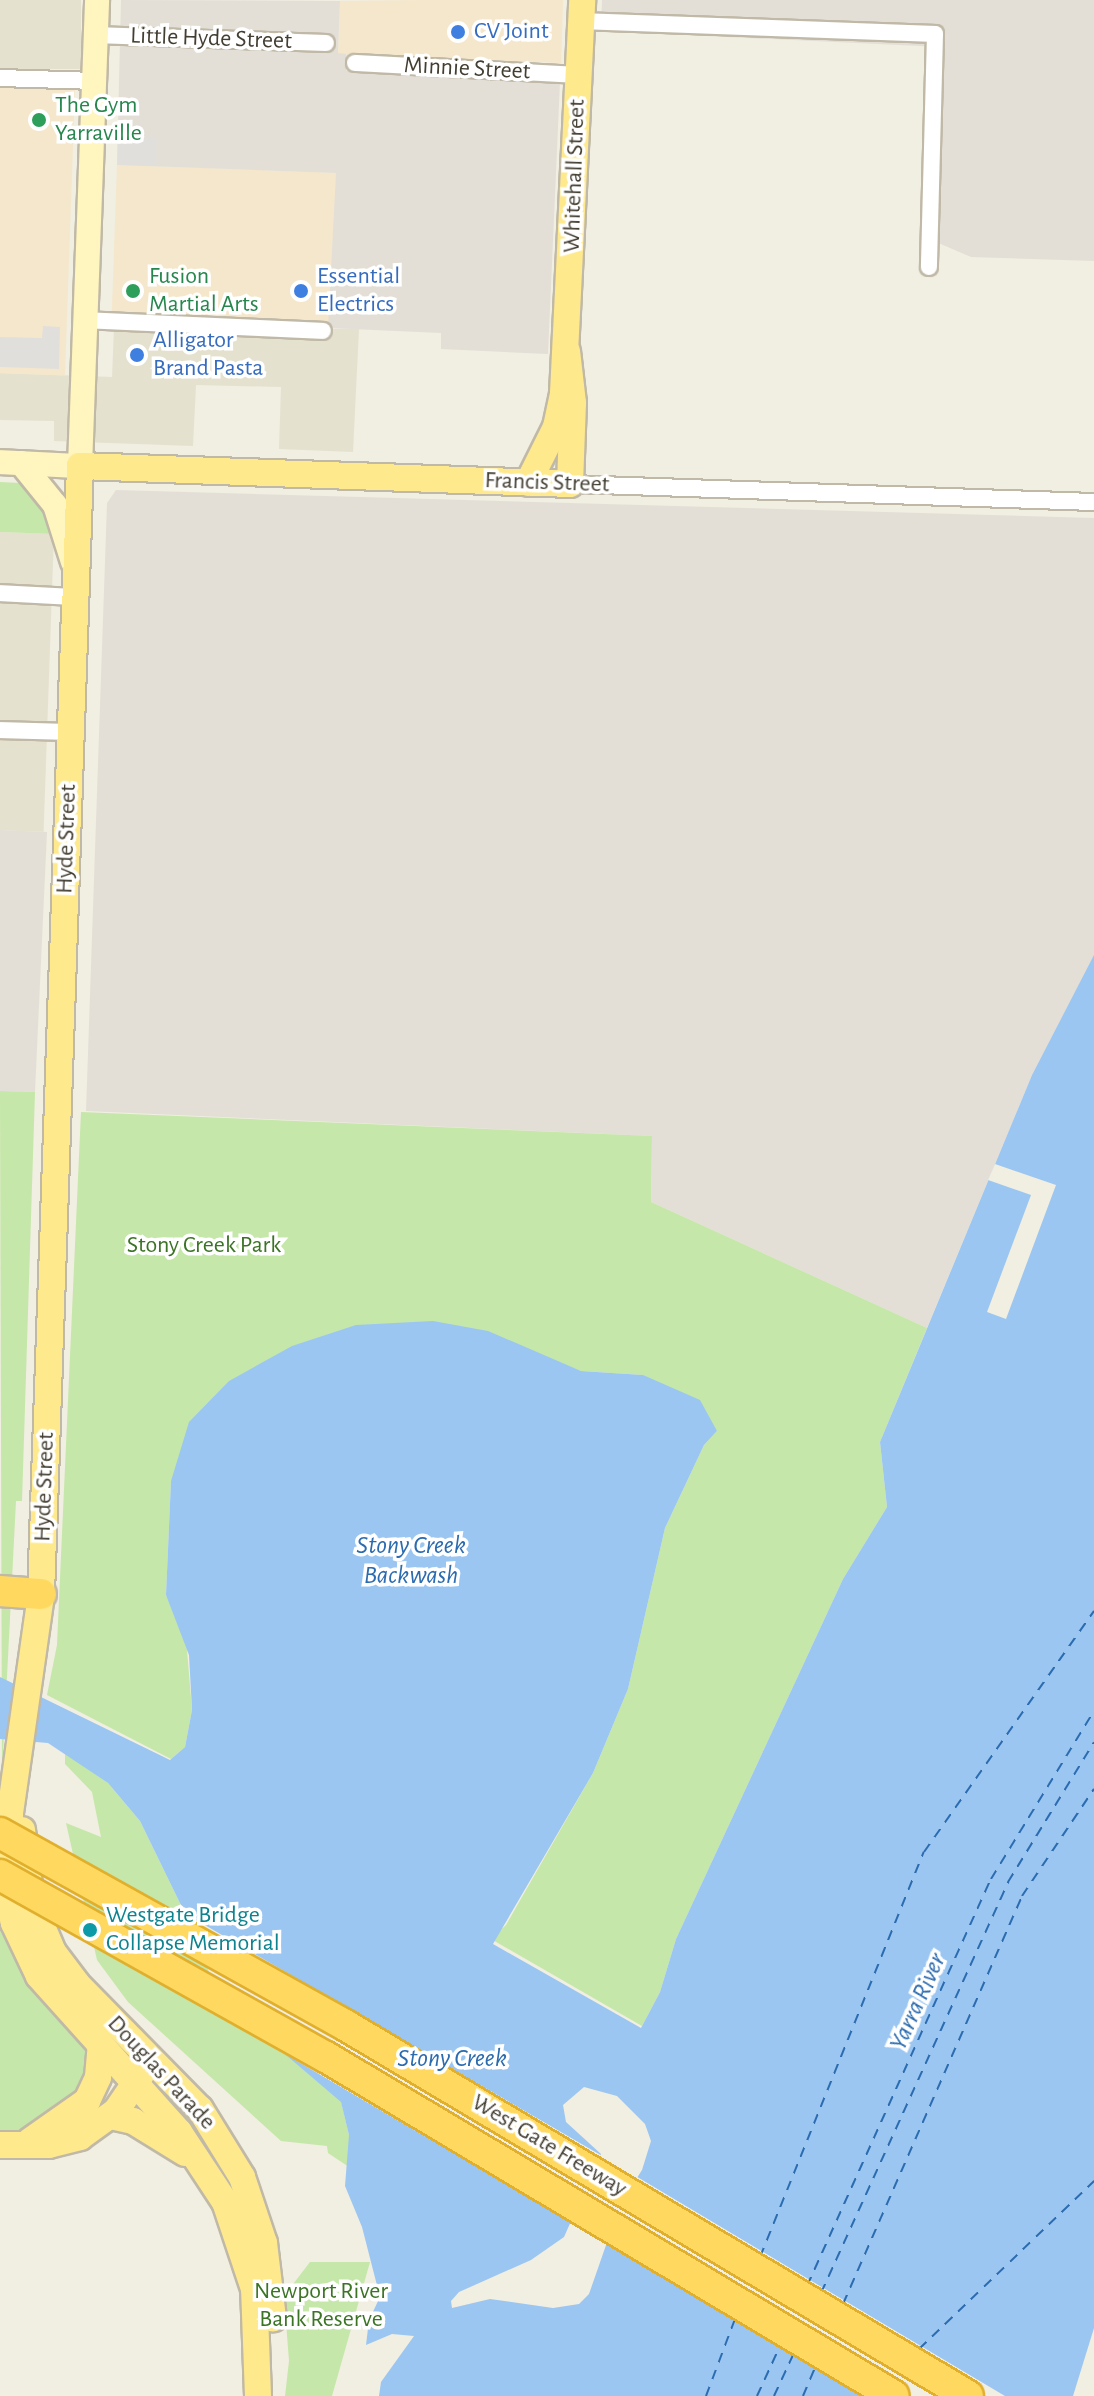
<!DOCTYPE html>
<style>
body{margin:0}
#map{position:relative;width:1094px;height:2396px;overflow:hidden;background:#f1eee2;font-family:"Alegreya Sans",sans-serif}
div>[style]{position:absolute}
.residential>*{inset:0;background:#e5e1cf;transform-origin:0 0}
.commercial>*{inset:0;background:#f5e7cb;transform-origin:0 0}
.industrial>*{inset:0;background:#e3dfd7}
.green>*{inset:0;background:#c5e7a9}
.parking>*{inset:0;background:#e1dfdb;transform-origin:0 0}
.water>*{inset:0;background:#9bc6f1}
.pier>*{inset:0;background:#f1eee2}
.ferry>*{height:2px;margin-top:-1px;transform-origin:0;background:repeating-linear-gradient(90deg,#2b6baf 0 10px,transparent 0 18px)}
.roads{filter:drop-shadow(2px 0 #c0b9a7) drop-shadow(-2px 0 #c0b9a7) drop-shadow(0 2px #c0b9a7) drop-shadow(0 -2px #c0b9a7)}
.street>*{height:16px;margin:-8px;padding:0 8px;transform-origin:8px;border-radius:8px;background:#fff}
.secondary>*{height:24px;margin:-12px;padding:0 12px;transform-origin:12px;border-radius:12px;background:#fff5be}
.primary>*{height:26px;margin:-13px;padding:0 13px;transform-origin:13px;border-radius:13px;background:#ffe98d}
.highway>*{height:30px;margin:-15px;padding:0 15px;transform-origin:15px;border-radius:15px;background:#ffd95f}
.bridges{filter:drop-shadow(2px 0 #e0af2d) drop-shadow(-2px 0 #e0af2d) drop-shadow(0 2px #e0af2d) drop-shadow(0 -2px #e0af2d)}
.highway-bridge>*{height:30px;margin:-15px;padding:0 15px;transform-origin:15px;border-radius:15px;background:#ffd95f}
.dots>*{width:22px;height:22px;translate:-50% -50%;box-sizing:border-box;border:4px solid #fff;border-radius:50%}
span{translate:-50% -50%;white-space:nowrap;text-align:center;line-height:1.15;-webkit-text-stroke:7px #fff;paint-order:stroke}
.shop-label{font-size:24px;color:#366cbe}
.left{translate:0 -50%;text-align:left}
.street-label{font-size:24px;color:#433e32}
.leisure-label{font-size:24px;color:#27864d}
.park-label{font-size:24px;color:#3c7426}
.culture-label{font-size:24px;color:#0d838f}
.water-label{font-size:26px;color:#2b6baf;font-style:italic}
</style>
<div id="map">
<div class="residential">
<div style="left:0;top:0;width:81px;height:69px"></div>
<div style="clip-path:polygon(114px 328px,359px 329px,353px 452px,279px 449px,281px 387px,196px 385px,193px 446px,54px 441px,54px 421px,0 420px,0 373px,112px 377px)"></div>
<div style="left:0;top:532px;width:54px;height:298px;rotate:2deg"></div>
</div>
<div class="commercial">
<div style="clip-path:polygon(423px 0,563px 0,561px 63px,338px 54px,340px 1px)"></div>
<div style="left:0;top:86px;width:75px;height:287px;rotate:2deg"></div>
<div style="left:117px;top:165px;width:220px;height:163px;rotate:2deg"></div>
</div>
<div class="industrial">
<div style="clip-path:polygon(121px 0,340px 1px,338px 53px,346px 54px,346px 71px,560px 82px,548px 354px,441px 349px,441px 333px,328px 328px,336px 173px,117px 165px)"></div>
<div style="clip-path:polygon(602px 0,1094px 0,1094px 261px,971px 257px,936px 242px,941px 47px,601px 31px)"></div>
<div style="clip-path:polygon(116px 490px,1094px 518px,1094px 956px,1032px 1075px,927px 1328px,651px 1202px,652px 1136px,86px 1111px,107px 503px)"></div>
<div style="clip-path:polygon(0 830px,47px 832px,35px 1092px,0 1091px)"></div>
</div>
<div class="green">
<div style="clip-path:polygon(0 482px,20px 483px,38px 498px,54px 534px,0 532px)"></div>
<div style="clip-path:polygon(0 1091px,35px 1092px,22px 1501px,16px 1501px,2px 1774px)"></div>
<div style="clip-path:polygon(81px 1112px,652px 1136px,651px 1202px,927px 1328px,880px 1442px,887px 1507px,843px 1579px,676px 1939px,660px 1992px,642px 2026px,491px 1939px,506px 1925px,593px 1773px,628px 1689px,665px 1528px,704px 1445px,717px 1431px,643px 1375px,581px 1371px,535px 1354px,171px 1481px,166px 1595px,186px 1638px,192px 1710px,185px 1747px,171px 1759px,47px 1695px,57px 1645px)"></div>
<div style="clip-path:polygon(65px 1753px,108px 1783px,140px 1821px,231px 2008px,341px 2101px,349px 2135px,349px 2167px,328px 2153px,327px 2146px,281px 2141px,128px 2002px,97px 1960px,66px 1823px,101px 1837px,92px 1792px,65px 1764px)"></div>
<div style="clip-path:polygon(0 1931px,36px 1990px,88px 2047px,94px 2062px,80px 2095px,41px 2124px,10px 2133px,0 2133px)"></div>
<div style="clip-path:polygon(310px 2262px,370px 2262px,332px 2396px,285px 2396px,289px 2361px,284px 2296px)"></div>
</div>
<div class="parking">
<div style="left:118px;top:137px;width:39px;height:28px;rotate:1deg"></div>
<div style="clip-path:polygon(43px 326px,60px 327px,59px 369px,0 367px,0 337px,42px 338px)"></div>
</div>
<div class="water">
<div style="clip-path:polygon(evenodd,1094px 955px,1094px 2328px,1073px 2396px,379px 2396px,381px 2382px,414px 2336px,392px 2334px,366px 2345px,369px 2320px,380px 2297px,362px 2227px,345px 2186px,349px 2135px,341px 2102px,231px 2008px,140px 1821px,108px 1783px,48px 1743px,0 1739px,0 1677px,170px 1760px,185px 1747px,192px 1710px,189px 1655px,166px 1595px,171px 1481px,189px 1422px,229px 1381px,292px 1346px,356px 1325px,433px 1321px,488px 1331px,581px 1371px,643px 1375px,700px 1400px,717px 1431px,704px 1445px,665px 1528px,628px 1689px,593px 1773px,493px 1944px,641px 2028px,660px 1992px,676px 1939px,843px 1579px,887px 1507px,880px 1442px,1032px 1075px,1094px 955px,584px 2087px,617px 2096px,645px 2124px,651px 2141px,642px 2170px,620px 2205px,589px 2294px,579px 2304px,553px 2308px,490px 2299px,452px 2308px,451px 2301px,459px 2292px,531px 2260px,564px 2237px,601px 2154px,566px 2122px,563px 2105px,584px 2087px)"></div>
</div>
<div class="pier">
<div style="clip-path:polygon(995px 1164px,1056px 1185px,1006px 1319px,987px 1312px,1031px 1195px,988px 1180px)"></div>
<div style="clip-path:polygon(179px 1910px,604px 2157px,574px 2224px,261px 2040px,228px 2011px)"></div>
<div style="clip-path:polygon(634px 2175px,810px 2280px,1005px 2396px,861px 2396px,604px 2242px,616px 2204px)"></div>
</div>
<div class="ferry">
<div style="left:760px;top:2257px;width:437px;rotate:-68deg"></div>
<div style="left:924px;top:1852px;width:295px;rotate:-54.8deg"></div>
<div style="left:807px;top:2286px;width:447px;rotate:-65.7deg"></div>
<div style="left:991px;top:1879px;width:197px;rotate:-58.5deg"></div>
<div style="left:821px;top:2293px;width:452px;rotate:-65.5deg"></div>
<div style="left:1008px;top:1882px;width:164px;rotate:-58.4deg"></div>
<div style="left:843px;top:2304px;width:446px;rotate:-66.3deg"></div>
<div style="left:1022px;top:1896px;width:129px;rotate:-56.1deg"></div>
<div style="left:919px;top:2349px;width:243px;rotate:-43.8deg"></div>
<div style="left:706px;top:2396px;width:82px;rotate:-69.4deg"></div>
<div style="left:757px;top:2396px;width:55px;rotate:-65.3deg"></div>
<div style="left:774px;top:2396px;width:47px;rotate:-65.1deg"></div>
<div style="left:803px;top:2396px;width:34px;rotate:-67deg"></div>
</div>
<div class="roads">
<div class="street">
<div style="left:581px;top:21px;width:354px;rotate:2.1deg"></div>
<div style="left:935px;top:34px;width:233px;rotate:91.5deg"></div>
<div style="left:95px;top:35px;width:231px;rotate:2deg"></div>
<div style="left:355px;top:63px;width:225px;rotate:3.1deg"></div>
<div style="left:0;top:78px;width:94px;rotate:1.8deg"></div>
<div style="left:85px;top:320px;width:238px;rotate:2.6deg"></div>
<div style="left:570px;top:484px;width:524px;rotate:1.97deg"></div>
<div style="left:0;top:593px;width:75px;rotate:3.1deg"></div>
<div style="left:0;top:730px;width:70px;rotate:1.6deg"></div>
</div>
<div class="secondary">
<div style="left:0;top:462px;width:80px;rotate:2.9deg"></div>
<div style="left:80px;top:466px;width:466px;rotate:-87.9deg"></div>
<div style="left:21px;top:463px;width:54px;rotate:51deg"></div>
<div style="left:55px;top:505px;width:60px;rotate:72.5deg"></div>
</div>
<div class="primary">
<div style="left:528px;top:483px;width:63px;rotate:-63.4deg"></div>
<div style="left:556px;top:427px;width:34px;rotate:-78deg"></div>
<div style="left:563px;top:394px;width:394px;rotate:-87.2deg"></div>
<div style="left:22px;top:1830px;width:71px;rotate:82.7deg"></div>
<div style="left:31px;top:1900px;width:56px;rotate:67.1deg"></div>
<div style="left:53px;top:1952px;width:39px;rotate:53deg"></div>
<div style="left:76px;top:1983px;width:177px;rotate:45.5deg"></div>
<div style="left:200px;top:2109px;width:80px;rotate:58.3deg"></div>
<div style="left:242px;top:2177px;width:70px;rotate:71.6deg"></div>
<div style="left:264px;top:2243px;width:76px;rotate:83.2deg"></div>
<div style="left:111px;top:2116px;width:23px;rotate:13deg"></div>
<div style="left:133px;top:2121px;width:61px;rotate:31.6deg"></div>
<div style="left:30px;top:2141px;width:70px;rotate:-35.1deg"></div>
<div style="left:87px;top:2101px;width:26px;rotate:-65deg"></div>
<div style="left:98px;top:2077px;width:32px;rotate:-85deg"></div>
<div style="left:0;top:2145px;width:49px"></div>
<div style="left:49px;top:2145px;width:32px;rotate:-14deg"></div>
<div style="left:80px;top:2137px;width:44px;rotate:-35.8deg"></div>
<div style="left:116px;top:2111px;width:50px;rotate:-55.7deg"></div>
<div style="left:258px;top:2396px;width:107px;rotate:-92.1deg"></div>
<div style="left:254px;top:2289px;width:92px;rotate:-108.4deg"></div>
<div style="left:225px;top:2202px;width:84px;rotate:-123.3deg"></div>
<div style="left:179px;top:2132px;width:210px;rotate:-131.9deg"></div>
<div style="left:39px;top:1976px;width:59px;rotate:-115.3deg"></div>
<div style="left:14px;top:1923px;width:34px;rotate:-104deg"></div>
<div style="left:6px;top:1890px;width:77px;rotate:-87deg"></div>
<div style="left:10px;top:1813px;width:221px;rotate:-81.9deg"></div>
<div style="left:41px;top:1594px;width:1129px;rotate:-88.02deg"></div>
<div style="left:80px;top:466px;width:490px;rotate:2.1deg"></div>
<div style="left:570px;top:484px;width:81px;rotate:-87.9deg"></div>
<div style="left:573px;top:403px;width:52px;rotate:-96.6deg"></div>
</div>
<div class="highway">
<div style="left:0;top:1591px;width:41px;rotate:4.2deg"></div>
</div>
</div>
<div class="bridges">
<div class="highway-bridge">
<div style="left:0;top:1833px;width:395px;rotate:29.1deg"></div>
<div style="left:345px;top:2025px;width:725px;rotate:30.77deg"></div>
<div style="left:0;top:1875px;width:373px;rotate:29.2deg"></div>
<div style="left:326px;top:2057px;width:661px;rotate:30.83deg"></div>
</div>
</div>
<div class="dots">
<div style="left:458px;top:32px;background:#3f7fe0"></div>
<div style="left:39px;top:120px;background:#2e9e5b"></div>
<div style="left:133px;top:291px;background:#2e9e5b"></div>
<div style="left:301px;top:291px;background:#3f7fe0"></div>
<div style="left:137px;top:355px;background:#3f7fe0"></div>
<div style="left:90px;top:1930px;background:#0f9aa8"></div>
</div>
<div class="shop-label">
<span class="left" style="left:474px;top:32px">CV Joint</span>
<span class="left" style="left:317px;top:291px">Essential<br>Electrics</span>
<span class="left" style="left:153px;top:355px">Alligator<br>Brand Pasta</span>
</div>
<div class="street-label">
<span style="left:211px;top:39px;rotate:2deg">Little Hyde Street</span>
<span style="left:467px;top:69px;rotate:3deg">Minnie Street</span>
<span style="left:575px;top:176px;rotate:-88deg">Whitehall Street</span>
<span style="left:547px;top:483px;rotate:2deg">Francis Street</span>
<span style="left:67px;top:839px;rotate:-88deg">Hyde Street</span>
<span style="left:45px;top:1487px;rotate:-88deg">Hyde Street</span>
<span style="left:161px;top:2073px;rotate:47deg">Douglas Parade</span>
<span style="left:549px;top:2146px;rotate:31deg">West Gate Freeway</span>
</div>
<div class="leisure-label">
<span class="left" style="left:55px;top:120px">The Gym<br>Yarraville</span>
<span class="left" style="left:149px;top:291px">Fusion<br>Martial Arts</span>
</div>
<div class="park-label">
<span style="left:204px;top:1246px">Stony Creek Park</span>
<span style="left:321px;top:2306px">Newport River<br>Bank Reserve</span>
</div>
<div class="culture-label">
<span class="left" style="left:106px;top:1930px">Westgate Bridge<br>Collapse Memorial</span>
</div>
<div class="water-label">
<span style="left:411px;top:1561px">Stony Creek<br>Backwash</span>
<span style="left:918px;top:2002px;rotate:-66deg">Yarra River</span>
<span style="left:452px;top:2059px">Stony Creek</span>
</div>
</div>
